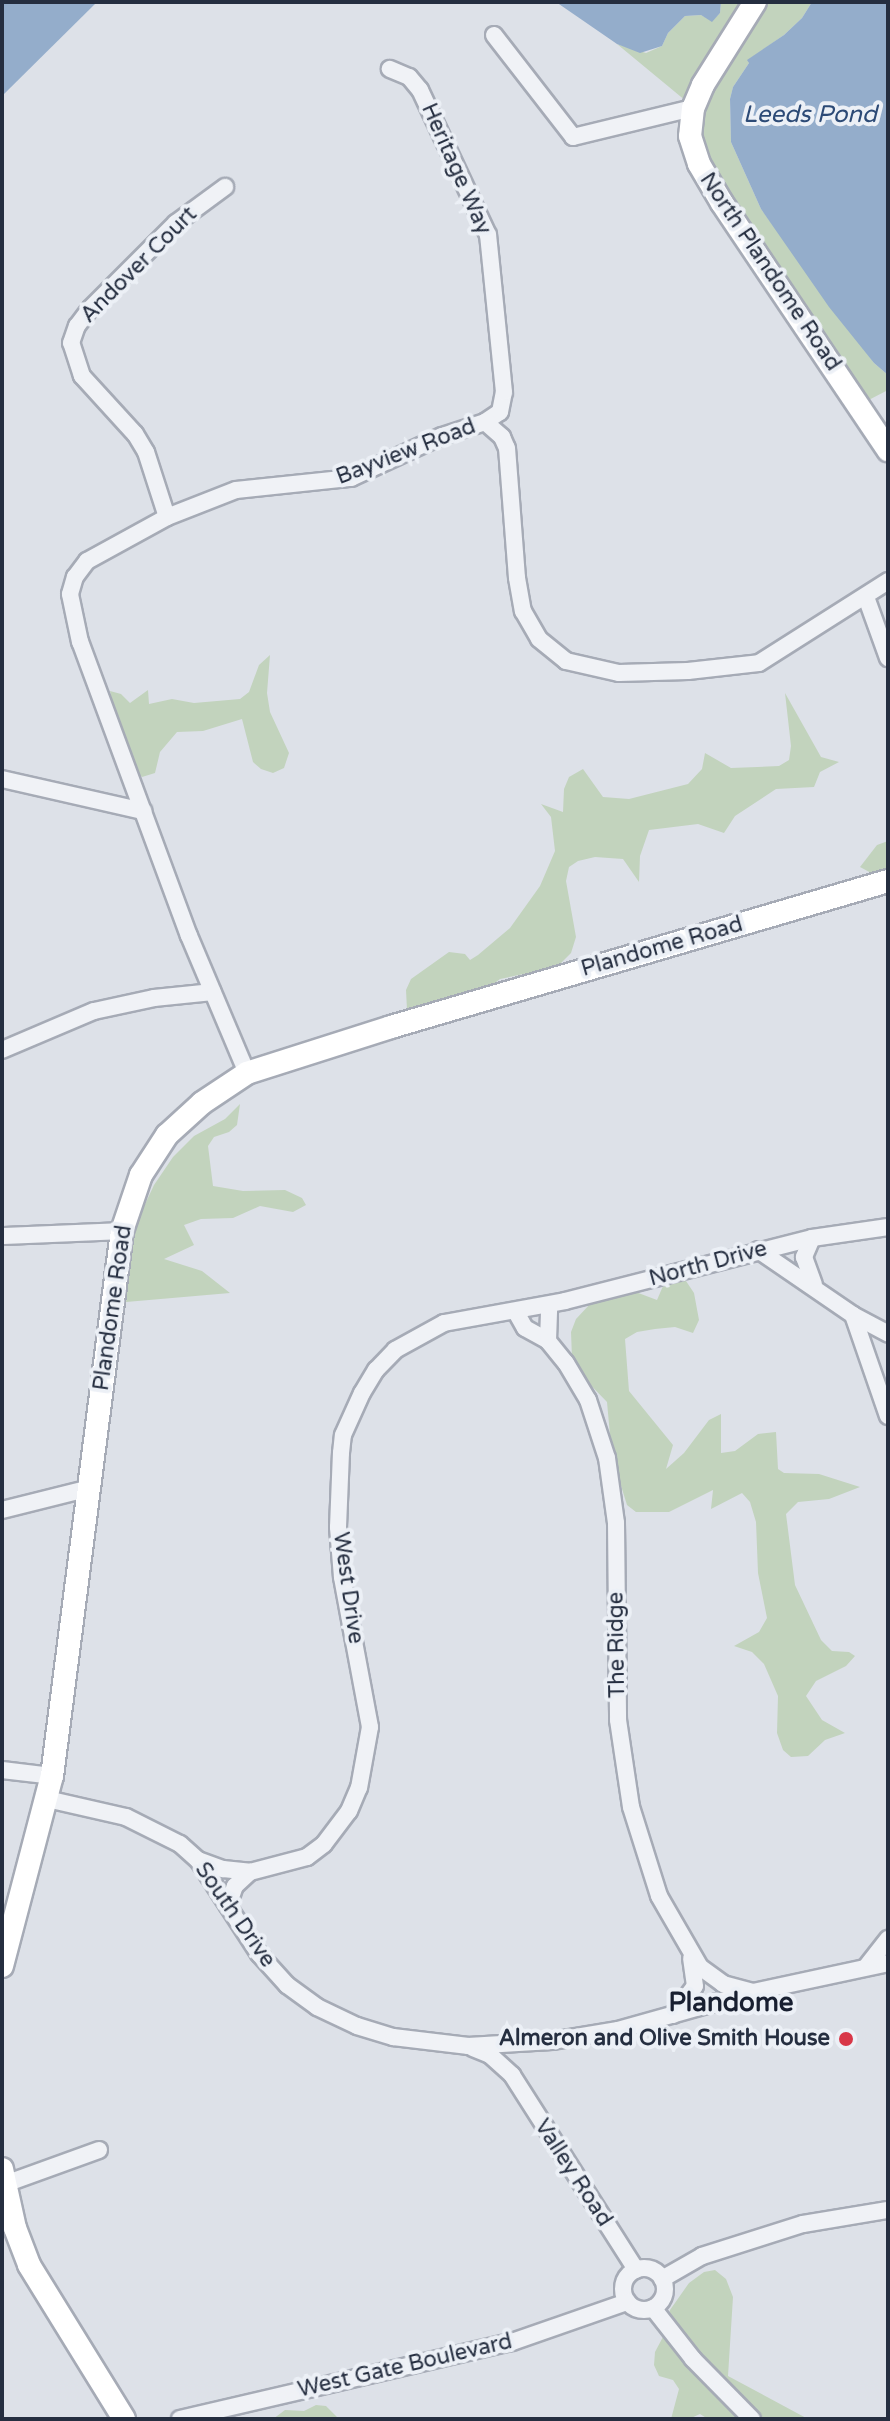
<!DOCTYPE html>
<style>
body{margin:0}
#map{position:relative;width:890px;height:2421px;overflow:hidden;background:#dde1e8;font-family:"Varela Round",sans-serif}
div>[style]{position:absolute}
.green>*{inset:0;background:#c2d3bd}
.water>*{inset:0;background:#94adcb}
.roads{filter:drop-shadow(2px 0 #a6abb6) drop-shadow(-2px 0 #a6abb6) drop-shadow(0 2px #a6abb6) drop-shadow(0 -2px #a6abb6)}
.street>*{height:16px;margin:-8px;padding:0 8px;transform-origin:8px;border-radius:8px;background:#f0f2f6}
.street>.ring{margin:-8px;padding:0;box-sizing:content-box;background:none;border:16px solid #f0f2f6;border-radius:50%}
.secondary>*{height:22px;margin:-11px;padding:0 11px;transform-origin:11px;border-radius:11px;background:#fff}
.dots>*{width:22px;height:22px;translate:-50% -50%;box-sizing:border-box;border:4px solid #ecf0f6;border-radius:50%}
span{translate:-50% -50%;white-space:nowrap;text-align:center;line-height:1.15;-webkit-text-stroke:8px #ecf0f6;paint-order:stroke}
.street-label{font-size:22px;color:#252e40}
.poi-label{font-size:22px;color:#252e40;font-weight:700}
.right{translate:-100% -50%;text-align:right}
.water-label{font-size:24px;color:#2c4a76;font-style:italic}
.quarter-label{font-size:26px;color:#181f30;font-weight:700}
.frame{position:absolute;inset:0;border:4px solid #252e40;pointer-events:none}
</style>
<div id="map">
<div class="green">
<div style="clip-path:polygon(721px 2px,812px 2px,802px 18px,784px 35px,748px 60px,749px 63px,733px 87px,730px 99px,731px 142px,761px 209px,874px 363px,888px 375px,888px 390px,859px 405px,722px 203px,692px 106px,617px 44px,646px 53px,662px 46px,668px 33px,685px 16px,701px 15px,712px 21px,720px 13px)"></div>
<div style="clip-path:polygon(270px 655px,267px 693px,270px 712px,289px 753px,284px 768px,273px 773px,261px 769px,253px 762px,242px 719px,203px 731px,177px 732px,160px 752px,155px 773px,142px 777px,135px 770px,133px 758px,120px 740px,110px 691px,121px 694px,130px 703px,148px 690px,149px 704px,172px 699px,194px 703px,240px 699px,249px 692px,259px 665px)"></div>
<div style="clip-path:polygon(785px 693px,821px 757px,839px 762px,820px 772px,814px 787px,776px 789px,735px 816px,724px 833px,698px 824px,649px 830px,640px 856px,639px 882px,623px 859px,595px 857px,578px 861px,569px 867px,566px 881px,576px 937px,571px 953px,557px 967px,500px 979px,482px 993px,413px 1012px,407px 1010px,406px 990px,411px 979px,449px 952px,465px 954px,470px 960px,478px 955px,510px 928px,540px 886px,555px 851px,551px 817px,541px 804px,563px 812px,564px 789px,569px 777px,583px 769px,603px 797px,629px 799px,688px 784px,702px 769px,705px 753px,731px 768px,779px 766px,789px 760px,791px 746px)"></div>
<div style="clip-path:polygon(888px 841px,888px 882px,860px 867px,877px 845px)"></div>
<div style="clip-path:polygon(240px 1104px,237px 1125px,229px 1132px,214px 1137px,208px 1146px,213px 1186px,243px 1191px,285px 1190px,302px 1198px,306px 1205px,293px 1212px,260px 1206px,233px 1218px,201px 1219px,184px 1225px,194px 1245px,164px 1259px,202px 1271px,230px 1293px,126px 1302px,132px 1232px,154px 1185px,173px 1157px,194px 1136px,225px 1119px)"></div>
<div style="clip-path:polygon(684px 1278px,694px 1293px,699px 1320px,693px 1333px,675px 1327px,655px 1329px,637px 1332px,625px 1339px,629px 1391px,673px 1445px,666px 1469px,684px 1453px,709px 1420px,721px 1414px,721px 1453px,735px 1451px,758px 1434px,776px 1432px,778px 1469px,784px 1473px,819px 1474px,860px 1487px,829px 1499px,798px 1502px,786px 1514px,795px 1585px,821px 1640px,832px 1651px,849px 1652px,855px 1656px,846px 1666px,816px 1681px,806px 1696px,822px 1720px,845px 1733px,825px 1740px,808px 1756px,791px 1757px,783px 1750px,777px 1733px,778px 1696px,764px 1664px,752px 1652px,734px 1646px,759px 1632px,767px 1618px,758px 1573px,756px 1522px,750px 1502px,742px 1493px,711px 1509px,713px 1490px,669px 1512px,636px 1512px,627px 1505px,612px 1457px,607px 1402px,579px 1373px,572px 1358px,571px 1332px,576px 1319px,591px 1303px,612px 1294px,633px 1291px,657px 1300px,663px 1286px,672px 1279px)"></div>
<div style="clip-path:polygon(715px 2270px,726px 2279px,733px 2297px,728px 2376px,808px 2419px,708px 2419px,700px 2414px,689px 2419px,671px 2419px,679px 2389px,673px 2380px,659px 2376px,654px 2365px,655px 2352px,664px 2335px,670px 2310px,689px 2283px,704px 2272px)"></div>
<div style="clip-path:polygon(316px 2405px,326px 2406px,339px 2419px,273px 2419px,285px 2410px,304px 2411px)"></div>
</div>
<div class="water">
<div style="clip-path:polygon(2px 2px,97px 2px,2px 96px)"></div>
<div style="clip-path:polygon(556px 2px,721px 2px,720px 13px,712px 22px,701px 15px,685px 16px,668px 33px,662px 46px,640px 53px,617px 44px)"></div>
<div style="clip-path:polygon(812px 2px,888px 2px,888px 375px,874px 363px,829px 307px,761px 209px,731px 142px,730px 99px,733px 87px,749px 63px,747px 60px,784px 35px,802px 18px)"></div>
</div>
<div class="roads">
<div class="street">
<div style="left:494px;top:35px;width:129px;rotate:52.2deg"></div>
<div style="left:573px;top:137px;width:123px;rotate:-13.6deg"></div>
<div style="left:485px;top:422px;width:23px;rotate:41deg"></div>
<div style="left:502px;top:437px;width:12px;rotate:66deg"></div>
<div style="left:507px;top:448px;width:130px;rotate:85.6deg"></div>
<div style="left:517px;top:578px;width:34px;rotate:80deg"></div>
<div style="left:523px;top:611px;width:32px;rotate:60deg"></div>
<div style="left:539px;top:639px;width:35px;rotate:39deg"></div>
<div style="left:566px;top:661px;width:54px;rotate:12.8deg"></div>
<div style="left:619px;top:673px;width:69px;rotate:-1.7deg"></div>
<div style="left:688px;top:671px;width:71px;rotate:-6.4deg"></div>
<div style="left:759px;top:663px;width:153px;rotate:-32.4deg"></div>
<div style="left:167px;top:517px;width:68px;rotate:-107.9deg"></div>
<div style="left:146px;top:452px;width:21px;rotate:-121deg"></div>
<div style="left:135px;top:434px;width:79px;rotate:-132.4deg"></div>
<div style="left:82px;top:376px;width:35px;rotate:-108deg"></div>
<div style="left:71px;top:343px;width:18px;rotate:-71deg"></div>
<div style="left:77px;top:326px;width:21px;rotate:-53deg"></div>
<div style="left:90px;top:309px;width:122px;rotate:-45deg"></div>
<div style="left:176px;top:223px;width:61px;rotate:-36.3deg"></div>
<div style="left:866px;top:597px;width:65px;rotate:70.2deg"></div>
<div style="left:2px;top:779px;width:145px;rotate:12.8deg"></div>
<div style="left:2px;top:1050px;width:100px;rotate:-23deg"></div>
<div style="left:94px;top:1011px;width:61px;rotate:-12.2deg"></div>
<div style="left:154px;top:998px;width:59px;rotate:-5.8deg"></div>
<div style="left:247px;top:1073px;width:149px;rotate:-112.9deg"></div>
<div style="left:189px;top:936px;width:314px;rotate:-110.3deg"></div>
<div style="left:80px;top:642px;width:49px;rotate:-101.8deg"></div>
<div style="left:70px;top:594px;width:18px;rotate:-74deg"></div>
<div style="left:75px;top:577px;width:20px;rotate:-53deg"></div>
<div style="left:87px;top:561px;width:91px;rotate:-28.8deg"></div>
<div style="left:167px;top:517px;width:74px;rotate:-21.4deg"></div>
<div style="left:236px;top:490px;width:116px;rotate:-6deg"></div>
<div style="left:351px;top:478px;width:100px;rotate:-24.8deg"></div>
<div style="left:442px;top:436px;width:45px;rotate:-18deg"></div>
<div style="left:485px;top:422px;width:18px;rotate:-34deg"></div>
<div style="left:500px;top:412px;width:20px;rotate:-79deg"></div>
<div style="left:504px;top:392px;width:158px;rotate:-95.8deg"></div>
<div style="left:488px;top:235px;width:160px;rotate:-115.1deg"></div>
<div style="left:420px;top:90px;width:17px;rotate:-130deg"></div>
<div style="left:409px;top:77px;width:21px;rotate:-157deg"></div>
<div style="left:2px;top:1236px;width:120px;rotate:-2.4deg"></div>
<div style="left:812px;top:1238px;width:21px;rotate:113deg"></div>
<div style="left:804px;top:1257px;width:29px;rotate:70deg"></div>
<div style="left:758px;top:1250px;width:115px;rotate:34.4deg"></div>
<div style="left:853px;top:1315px;width:40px;rotate:28deg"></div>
<div style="left:516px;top:1312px;width:18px;rotate:61deg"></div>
<div style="left:525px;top:1328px;width:26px;rotate:29deg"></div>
<div style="left:548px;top:1341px;width:28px;rotate:51deg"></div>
<div style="left:566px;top:1363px;width:43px;rotate:59.3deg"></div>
<div style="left:588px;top:1400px;width:61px;rotate:71.9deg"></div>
<div style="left:607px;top:1458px;width:66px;rotate:82.1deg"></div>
<div style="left:616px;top:1523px;width:197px;rotate:89.4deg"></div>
<div style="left:618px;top:1720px;width:88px;rotate:81.5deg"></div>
<div style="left:631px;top:1807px;width:93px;rotate:72.5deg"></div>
<div style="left:659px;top:1896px;width:82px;rotate:60deg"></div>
<div style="left:700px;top:1967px;width:29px;rotate:36deg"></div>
<div style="left:723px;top:1984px;width:30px;rotate:15deg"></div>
<div style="left:853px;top:1315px;width:107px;rotate:70.9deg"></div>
<div style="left:548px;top:1341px;width:36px;rotate:-88deg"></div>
<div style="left:2px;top:1510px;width:91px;rotate:-14deg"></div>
<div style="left:2px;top:1770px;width:50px;rotate:6.8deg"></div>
<div style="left:47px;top:1799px;width:81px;rotate:12.8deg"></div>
<div style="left:126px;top:1817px;width:60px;rotate:26.6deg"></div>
<div style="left:180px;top:1844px;width:24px;rotate:42deg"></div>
<div style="left:198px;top:1860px;width:112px;rotate:57deg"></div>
<div style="left:259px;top:1954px;width:42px;rotate:47.9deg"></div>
<div style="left:287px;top:1985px;width:37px;rotate:36deg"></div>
<div style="left:317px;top:2007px;width:44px;rotate:25.4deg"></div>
<div style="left:357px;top:2026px;width:38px;rotate:17deg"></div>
<div style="left:393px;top:2037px;width:76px;rotate:6.8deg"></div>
<div style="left:468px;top:2046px;width:84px;rotate:-3.4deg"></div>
<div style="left:552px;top:2041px;width:67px;rotate:-9.5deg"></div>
<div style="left:618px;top:2030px;width:140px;rotate:-15.7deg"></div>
<div style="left:753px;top:1992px;width:138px;rotate:-12.1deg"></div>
<div style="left:198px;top:1860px;width:27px;rotate:20deg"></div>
<div style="left:223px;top:1869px;width:27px;rotate:6deg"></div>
<div style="left:250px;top:1872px;width:59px;rotate:-14.7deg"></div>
<div style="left:307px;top:1857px;width:21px;rotate:-37deg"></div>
<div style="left:324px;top:1844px;width:41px;rotate:-52.9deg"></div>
<div style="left:349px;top:1811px;width:25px;rotate:-67deg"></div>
<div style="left:359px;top:1788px;width:62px;rotate:-79.8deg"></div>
<div style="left:370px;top:1727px;width:153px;rotate:-100.6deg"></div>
<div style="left:342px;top:1577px;width:50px;rotate:-94.6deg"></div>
<div style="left:338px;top:1527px;width:74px;rotate:-87.7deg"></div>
<div style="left:341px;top:1453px;width:18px;rotate:-84deg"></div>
<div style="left:343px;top:1435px;width:46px;rotate:-65.7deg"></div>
<div style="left:362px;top:1393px;width:27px;rotate:-59deg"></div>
<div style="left:376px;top:1370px;width:28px;rotate:-46deg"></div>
<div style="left:395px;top:1350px;width:56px;rotate:-28.9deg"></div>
<div style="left:444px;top:1323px;width:123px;rotate:-10.3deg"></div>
<div style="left:565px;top:1301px;width:255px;rotate:-14.3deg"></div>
<div style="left:812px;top:1238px;width:77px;rotate:-8.2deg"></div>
<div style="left:228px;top:1906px;width:21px;rotate:-71deg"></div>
<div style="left:235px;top:1886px;width:21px;rotate:-43deg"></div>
<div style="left:866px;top:1967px;width:36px;rotate:-52deg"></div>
<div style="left:673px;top:2015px;width:36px;rotate:-53deg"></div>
<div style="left:695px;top:1986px;width:28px;rotate:-98deg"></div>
<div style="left:473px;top:2048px;width:18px;rotate:22deg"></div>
<div style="left:490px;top:2055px;width:30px;rotate:42deg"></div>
<div style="left:512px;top:2075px;width:231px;rotate:57.5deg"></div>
<div style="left:5px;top:2184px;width:100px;rotate:-19.9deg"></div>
<div class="ring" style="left:623px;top:2268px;width:26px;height:26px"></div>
<div style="left:662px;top:2279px;width:46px;rotate:-29.9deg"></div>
<div style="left:702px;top:2256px;width:106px;rotate:-17.6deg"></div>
<div style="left:803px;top:2224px;width:86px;rotate:-9.4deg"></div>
<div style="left:653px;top:2308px;width:65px;rotate:51.9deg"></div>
<div style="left:693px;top:2359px;width:84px;rotate:45.5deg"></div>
<div style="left:180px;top:2419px;width:341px;rotate:-13.1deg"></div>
<div style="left:512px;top:2342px;width:122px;rotate:-19.2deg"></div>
</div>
<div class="secondary">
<div style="left:755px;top:2px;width:98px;rotate:122.1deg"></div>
<div style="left:703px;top:85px;width:25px;rotate:113deg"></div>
<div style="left:693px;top:108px;width:28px;rotate:96deg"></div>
<div style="left:690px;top:136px;width:29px;rotate:72deg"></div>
<div style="left:699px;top:164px;width:45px;rotate:59.5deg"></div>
<div style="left:722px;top:203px;width:298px;rotate:56.1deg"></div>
<div style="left:2px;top:1966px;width:196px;rotate:-75.3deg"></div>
<div style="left:52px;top:1776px;width:549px;rotate:-82.68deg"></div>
<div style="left:122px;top:1231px;width:59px;rotate:-71.3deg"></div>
<div style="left:141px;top:1175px;width:48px;rotate:-57deg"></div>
<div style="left:167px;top:1135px;width:47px;rotate:-42.4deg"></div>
<div style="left:202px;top:1103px;width:54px;rotate:-33.7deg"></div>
<div style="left:247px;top:1073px;width:151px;rotate:-17.7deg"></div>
<div style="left:391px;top:1027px;width:518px;rotate:-16.37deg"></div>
<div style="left:2px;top:2169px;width:60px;rotate:77.6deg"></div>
<div style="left:15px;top:2228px;width:40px;rotate:69deg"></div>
<div style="left:29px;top:2265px;width:181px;rotate:58.3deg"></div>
</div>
</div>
<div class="dots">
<div style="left:846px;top:2039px;background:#d83748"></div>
</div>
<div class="street-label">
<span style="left:456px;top:169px;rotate:66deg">Heritage Way</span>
<span style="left:139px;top:265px;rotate:-45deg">Andover Court</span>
<span style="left:770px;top:272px;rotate:56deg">North Plandome Road</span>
<span style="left:406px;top:452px;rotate:-21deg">Bayview Road</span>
<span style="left:662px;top:947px;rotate:-16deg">Plandome Road</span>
<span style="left:708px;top:1264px;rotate:-15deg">North Drive</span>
<span style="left:113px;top:1308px;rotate:-82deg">Plandome Road</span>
<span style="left:348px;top:1588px;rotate:82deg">West Drive</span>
<span style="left:617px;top:1645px;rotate:-91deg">The Ridge</span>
<span style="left:235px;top:1915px;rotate:55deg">South Drive</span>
<span style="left:573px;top:2173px;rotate:57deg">Valley Road</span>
<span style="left:405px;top:2366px;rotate:-13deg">West Gate Boulevard</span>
</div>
<div class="poi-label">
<span class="right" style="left:830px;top:2039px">Almeron and Olive Smith House</span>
</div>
<div class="water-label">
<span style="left:810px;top:115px">Leeds Pond</span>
</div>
<div class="quarter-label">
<span style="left:731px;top:2003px">Plandome</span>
</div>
<div class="frame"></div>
</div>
